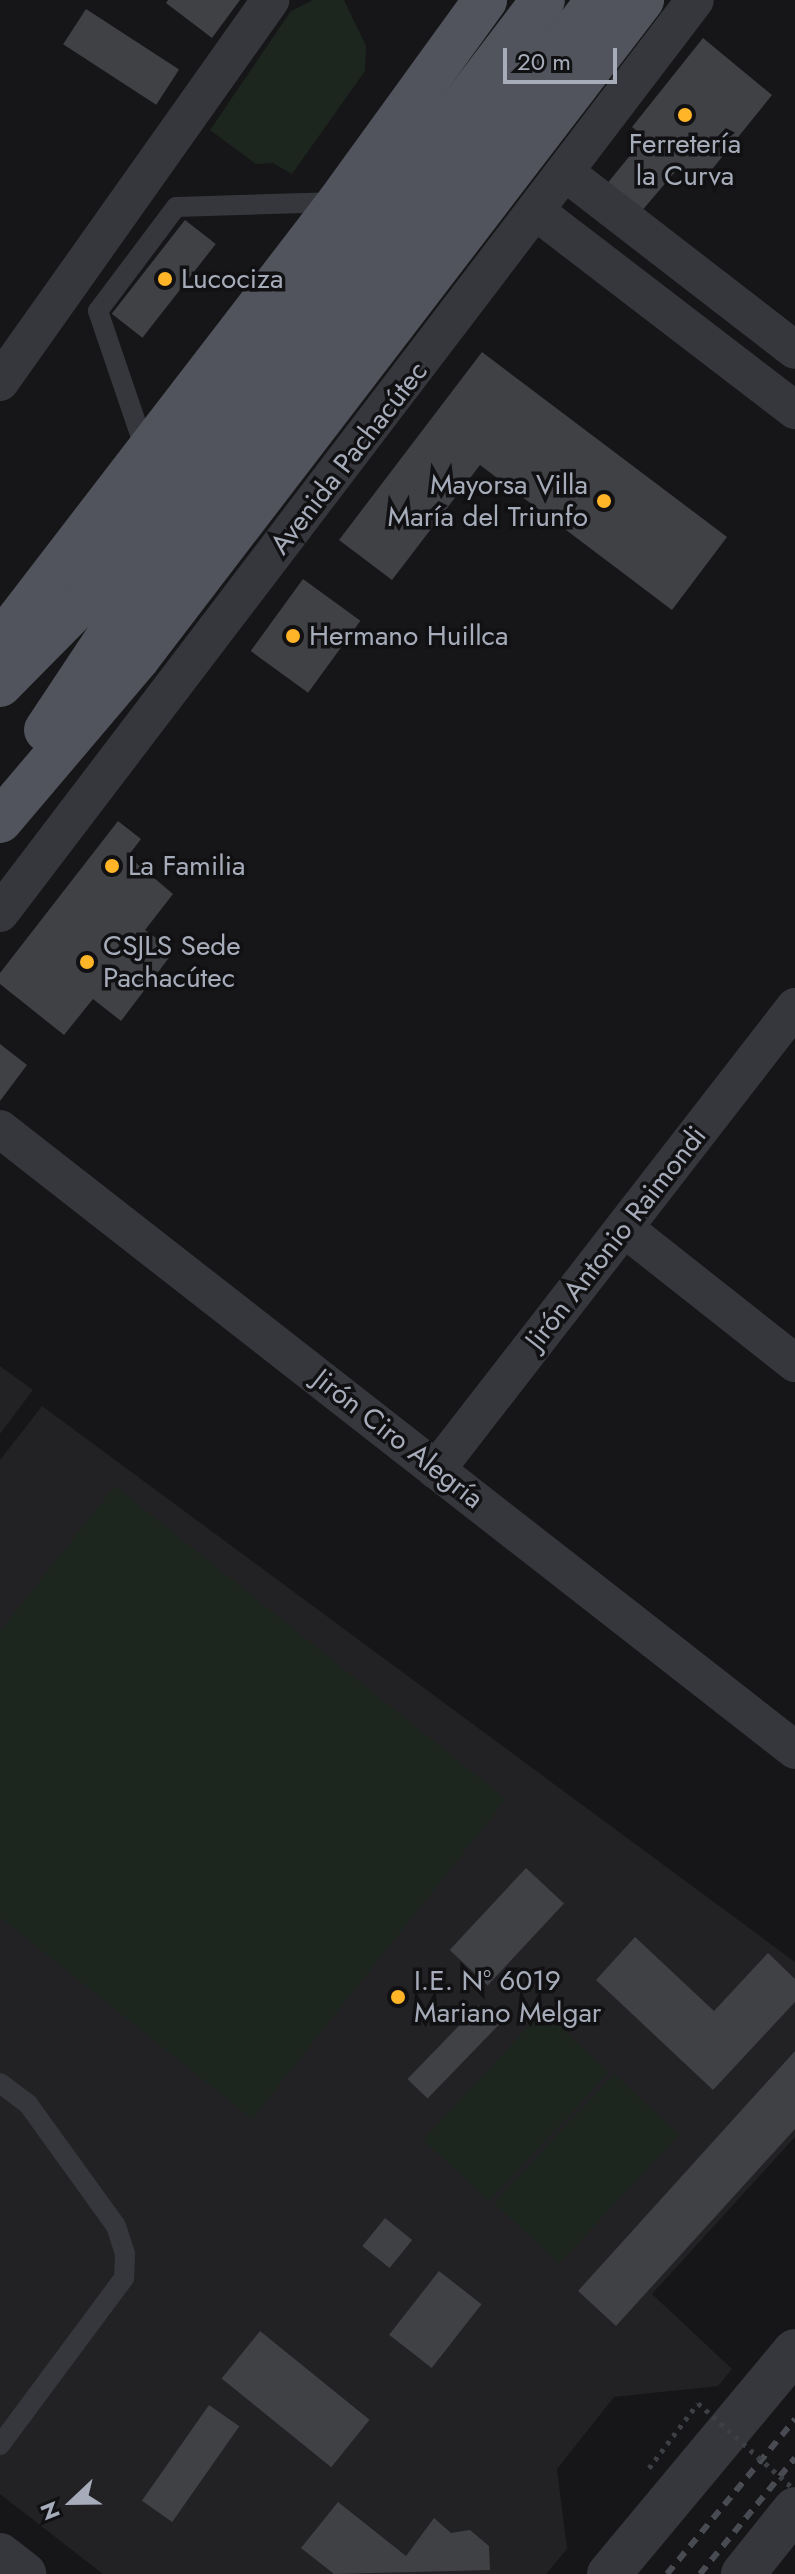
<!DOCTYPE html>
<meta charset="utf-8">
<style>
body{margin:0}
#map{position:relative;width:795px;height:2574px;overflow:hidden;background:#161618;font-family:Jost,sans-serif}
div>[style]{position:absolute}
.built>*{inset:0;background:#222225}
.green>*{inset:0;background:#1d261e;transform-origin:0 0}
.building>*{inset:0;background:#404145;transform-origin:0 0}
.service>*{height:20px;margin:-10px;padding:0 10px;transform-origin:10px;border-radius:10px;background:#36373d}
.minor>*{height:38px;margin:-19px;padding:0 19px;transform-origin:19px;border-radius:19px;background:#36373d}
.tertiary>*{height:44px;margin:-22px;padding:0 22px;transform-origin:22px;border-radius:22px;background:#36373d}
.primary>*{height:44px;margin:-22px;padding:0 22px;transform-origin:22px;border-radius:22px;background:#52545d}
.rail>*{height:6px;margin-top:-3px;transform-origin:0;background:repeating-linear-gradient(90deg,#494b53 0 10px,transparent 0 18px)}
.path-bridge>*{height:5px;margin-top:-2.5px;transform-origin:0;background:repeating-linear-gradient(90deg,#3c3f44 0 4px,transparent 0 10px)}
.dots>*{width:22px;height:22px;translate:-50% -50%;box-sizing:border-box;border:4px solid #111113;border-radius:50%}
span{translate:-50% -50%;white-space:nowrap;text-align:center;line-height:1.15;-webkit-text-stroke:7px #111113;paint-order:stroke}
.poi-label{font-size:28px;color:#a6acb9}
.left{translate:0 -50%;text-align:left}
.right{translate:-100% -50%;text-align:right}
.street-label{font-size:28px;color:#a6acb9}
.north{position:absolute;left:32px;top:2462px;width:80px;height:80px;-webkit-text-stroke:6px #111113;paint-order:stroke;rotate:248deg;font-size:22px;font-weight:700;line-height:32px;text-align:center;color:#a6acb9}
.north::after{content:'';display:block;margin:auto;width:28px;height:36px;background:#a6acb9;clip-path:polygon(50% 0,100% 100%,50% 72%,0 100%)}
.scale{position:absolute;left:503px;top:48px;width:114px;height:36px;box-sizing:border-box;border:4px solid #a6acb9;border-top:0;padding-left:10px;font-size:24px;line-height:28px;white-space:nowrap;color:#a6acb9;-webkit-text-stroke:6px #111113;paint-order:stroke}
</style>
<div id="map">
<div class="built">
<div style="clip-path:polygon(0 1366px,33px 1390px,0 1434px)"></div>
<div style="clip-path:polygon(42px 1406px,795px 1962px,795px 2137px,652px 2294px,732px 2369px,718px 2386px,614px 2397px,557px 2469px,567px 2549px,546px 2574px,103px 2574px,0 2494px,0 1460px)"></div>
</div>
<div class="green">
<div style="clip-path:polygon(313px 0,344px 0,366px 46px,365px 71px,292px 174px,273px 163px,256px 164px,210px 130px,291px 11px)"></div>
<div style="clip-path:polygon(115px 1486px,506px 1799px,252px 2119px,0 1917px,0 1631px)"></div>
<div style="left:543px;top:2011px;width:90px;height:176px;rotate:43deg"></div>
<div style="left:614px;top:2074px;width:89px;height:176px;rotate:43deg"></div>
</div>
<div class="building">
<div style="clip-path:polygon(168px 0,240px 0,212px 38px,166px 3px)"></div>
<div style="left:86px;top:9px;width:111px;height:42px;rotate:33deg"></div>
<div style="clip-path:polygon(703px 38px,772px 95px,701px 183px,680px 166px,640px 213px,606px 185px,645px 137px,632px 127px)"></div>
<div style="left:185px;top:220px;width:39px;height:119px;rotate:38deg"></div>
<div style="clip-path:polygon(482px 352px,727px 537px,672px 610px,480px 465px,392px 580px,339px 540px)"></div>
<div style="left:303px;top:579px;width:71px;height:89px;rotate:36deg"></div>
<div style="clip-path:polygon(118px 821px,141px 839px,128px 856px,173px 894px,145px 930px,174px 951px,121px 1021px,93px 999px,64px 1035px,0 984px,0 973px)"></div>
<div style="clip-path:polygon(0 1044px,27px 1065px,0 1101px)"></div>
<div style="left:526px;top:1868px;width:52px;height:112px;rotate:43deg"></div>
<div style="clip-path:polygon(635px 1937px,714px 2011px,768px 1953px,795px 1979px,795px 2002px,713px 2090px,596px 1980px)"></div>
<div style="left:479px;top:2005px;width:28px;height:103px;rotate:44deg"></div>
<div style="clip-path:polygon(795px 2051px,795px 2129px,616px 2326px,578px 2291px)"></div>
<div style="left:385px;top:2218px;width:35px;height:36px;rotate:39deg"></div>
<div style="left:439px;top:2271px;width:54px;height:81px;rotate:38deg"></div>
<div style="left:260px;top:2331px;width:141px;height:61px;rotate:39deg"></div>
<div style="left:209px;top:2405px;width:37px;height:117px;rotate:35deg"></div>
<div style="clip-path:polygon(338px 2502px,406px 2556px,434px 2518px,451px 2533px,470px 2530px,489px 2546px,490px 2570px,334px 2574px,301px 2548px)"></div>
</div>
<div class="service">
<div style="left:145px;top:449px;width:146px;rotate:-108.8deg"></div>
<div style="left:98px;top:311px;width:130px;rotate:-53.1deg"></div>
<div style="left:176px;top:207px;width:163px;rotate:-1.8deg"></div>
<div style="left:0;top:2083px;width:35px;rotate:37deg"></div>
<div style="left:28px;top:2104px;width:150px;rotate:54.2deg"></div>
<div style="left:116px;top:2226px;width:28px;rotate:72deg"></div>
<div style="left:125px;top:2253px;width:25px;rotate:92deg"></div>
<div style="left:124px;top:2278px;width:208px;rotate:126.6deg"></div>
</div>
<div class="minor">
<div style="left:566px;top:173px;width:289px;rotate:37.7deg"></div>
<div style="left:538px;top:213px;width:324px;rotate:37.5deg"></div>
<div style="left:0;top:382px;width:468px;rotate:-54.7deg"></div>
<div style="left:0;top:913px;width:1147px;rotate:-52.72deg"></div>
<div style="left:0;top:1129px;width:1009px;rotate:37.99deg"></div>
<div style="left:624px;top:1228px;width:218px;rotate:38.3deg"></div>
<div style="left:436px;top:1470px;width:586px;rotate:-52.21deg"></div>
</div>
<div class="tertiary">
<div style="left:0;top:2555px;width:31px;rotate:38deg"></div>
<div style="left:609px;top:2574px;width:290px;rotate:-50.2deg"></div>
<div style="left:743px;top:2574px;width:83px;rotate:-51.3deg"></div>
</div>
<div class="primary">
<div style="left:0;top:643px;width:556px;rotate:-52.45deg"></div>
<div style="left:339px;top:202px;width:249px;rotate:-54.1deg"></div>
<div style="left:0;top:685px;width:131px;rotate:-45.3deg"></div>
<div style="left:92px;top:592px;width:744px;rotate:-52.7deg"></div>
<div style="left:46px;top:730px;width:114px;rotate:-56.4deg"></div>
<div style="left:109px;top:635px;width:801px;rotate:-52.4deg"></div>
<div style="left:0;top:821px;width:214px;rotate:-49.7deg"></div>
<div style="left:138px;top:658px;width:829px;rotate:-52.55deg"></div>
</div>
<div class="rail">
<div style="left:667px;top:2574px;width:201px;rotate:-50.4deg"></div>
<div style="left:700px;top:2574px;width:150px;rotate:-50.7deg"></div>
</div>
<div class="path-bridge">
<div style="left:649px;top:2468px;width:81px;rotate:-53deg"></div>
<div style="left:698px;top:2403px;width:130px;rotate:41.9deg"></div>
</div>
<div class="dots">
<div style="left:685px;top:115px;background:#ffb527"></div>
<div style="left:165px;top:279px;background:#ffb527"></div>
<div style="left:604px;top:501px;background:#ffb527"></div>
<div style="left:293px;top:636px;background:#ffb527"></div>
<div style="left:112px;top:866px;background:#ffb527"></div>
<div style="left:87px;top:962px;background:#ffb527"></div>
<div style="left:398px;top:1997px;background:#ffb527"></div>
</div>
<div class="poi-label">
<span style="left:685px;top:160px">Ferretería<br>la Curva</span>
<span class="left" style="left:181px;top:279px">Lucociza</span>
<span class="right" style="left:588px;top:501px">Mayorsa Villa<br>María del Triunfo</span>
<span class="left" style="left:309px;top:636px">Hermano Huillca</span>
<span class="left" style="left:128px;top:866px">La Familia</span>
<span class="left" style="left:103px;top:962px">CSJLS Sede<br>Pachacútec</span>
<span class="left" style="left:414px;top:1997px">I.E. N° 6019<br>Mariano Melgar</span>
</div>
<div class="street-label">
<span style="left:349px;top:458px;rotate:-52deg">Avenida Pachacútec</span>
<span style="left:616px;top:1238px;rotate:-52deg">Jirón Antonio Raimondi</span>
<span style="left:398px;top:1439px;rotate:38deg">Jirón Ciro Alegría</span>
</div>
<div class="north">N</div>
<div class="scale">20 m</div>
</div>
